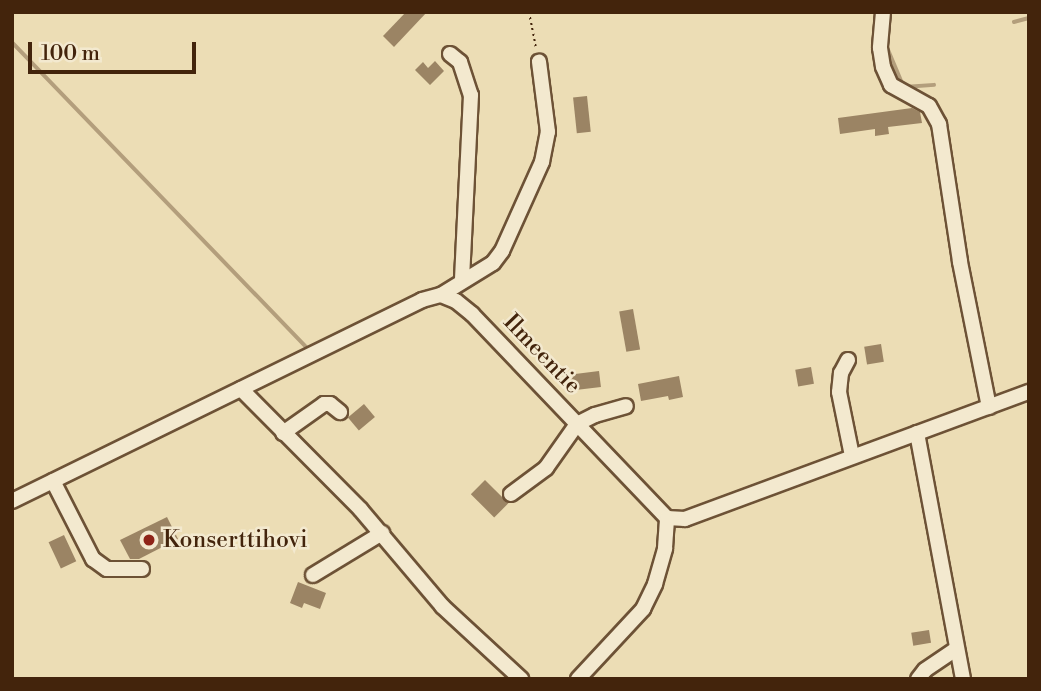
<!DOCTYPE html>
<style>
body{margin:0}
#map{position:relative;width:1041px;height:691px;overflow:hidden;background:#ecddb5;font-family:"Libre Bodoni",serif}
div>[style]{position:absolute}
.stream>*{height:3.5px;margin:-1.75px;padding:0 1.75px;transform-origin:1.75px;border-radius:1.75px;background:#b39e7c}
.building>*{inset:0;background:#9b8464;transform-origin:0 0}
.path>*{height:2px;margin-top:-1px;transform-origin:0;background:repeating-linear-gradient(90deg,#43240c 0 2px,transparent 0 5.5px)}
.roads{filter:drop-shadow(2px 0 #6d5236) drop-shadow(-2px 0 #6d5236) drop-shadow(0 2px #6d5236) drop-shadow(0 -2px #6d5236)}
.minor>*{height:14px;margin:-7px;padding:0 7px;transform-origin:7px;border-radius:7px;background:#f3e9cf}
.dots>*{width:19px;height:19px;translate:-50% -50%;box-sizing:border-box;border:4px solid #f3e9cf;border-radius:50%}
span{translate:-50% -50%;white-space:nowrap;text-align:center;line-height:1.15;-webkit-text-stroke:5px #f3e9cf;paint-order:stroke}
.street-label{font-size:23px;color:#43240c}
.poi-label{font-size:23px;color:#43240c}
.left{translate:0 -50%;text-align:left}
.frame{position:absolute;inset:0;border:14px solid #43240c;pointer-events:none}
.scale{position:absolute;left:28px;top:42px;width:168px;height:32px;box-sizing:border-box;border:4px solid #43240c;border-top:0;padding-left:9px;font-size:21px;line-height:24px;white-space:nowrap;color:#43240c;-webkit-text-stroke:5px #f3e9cf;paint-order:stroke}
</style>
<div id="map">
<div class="stream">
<div style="left:1014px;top:22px;width:16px;rotate:-15deg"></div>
<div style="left:12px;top:42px;width:424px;rotate:46deg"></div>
<div style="left:888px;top:49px;width:41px;rotate:67.2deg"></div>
<div style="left:904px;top:87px;width:30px;rotate:-4deg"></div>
</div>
<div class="building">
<div style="clip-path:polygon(406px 12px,427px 12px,394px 47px,383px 36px)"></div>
<div style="clip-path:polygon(435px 61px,444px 71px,430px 85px,415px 70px,423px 62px,428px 68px)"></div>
<div style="left:587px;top:96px;width:36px;height:14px;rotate:84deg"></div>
<div style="clip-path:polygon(912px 108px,920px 112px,922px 123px,888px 127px,889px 134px,875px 136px,875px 129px,840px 134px,838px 118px)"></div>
<div style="left:633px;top:309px;width:41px;height:14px;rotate:80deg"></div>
<div style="left:881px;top:344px;width:18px;height:17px;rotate:81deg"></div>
<div style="left:811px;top:367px;width:17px;height:16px;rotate:80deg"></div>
<div style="left:599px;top:371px;width:16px;height:36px;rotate:83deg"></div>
<div style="clip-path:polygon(679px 376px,683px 397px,669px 400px,668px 396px,641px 401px,638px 384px)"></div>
<div style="left:364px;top:404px;width:17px;height:21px;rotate:50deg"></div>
<div style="left:485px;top:480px;width:33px;height:20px;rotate:45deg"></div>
<div style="clip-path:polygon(167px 517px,178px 539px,139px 559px,130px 559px,120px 540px)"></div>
<div style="left:64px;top:535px;width:29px;height:17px;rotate:65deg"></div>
<div style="clip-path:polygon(298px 582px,326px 593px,320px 609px,304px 603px,302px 608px,290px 603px)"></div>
<div style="left:929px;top:630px;width:13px;height:18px;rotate:81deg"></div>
</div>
<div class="path">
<div style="left:529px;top:12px;width:38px;rotate:79deg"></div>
</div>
<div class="roads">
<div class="minor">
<div style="left:883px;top:12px;width:36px;rotate:95deg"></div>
<div style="left:880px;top:48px;width:19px;rotate:81deg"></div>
<div style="left:883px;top:67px;width:20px;rotate:66deg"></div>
<div style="left:891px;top:85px;width:43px;rotate:28.9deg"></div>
<div style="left:929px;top:106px;width:21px;rotate:61deg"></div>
<div style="left:939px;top:124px;width:140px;rotate:81.3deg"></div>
<div style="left:960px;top:262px;width:148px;rotate:78.7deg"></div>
<div style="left:450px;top:54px;width:13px;rotate:39deg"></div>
<div style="left:460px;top:62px;width:35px;rotate:72deg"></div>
<div style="left:471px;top:95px;width:186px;rotate:92.8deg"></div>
<div style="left:441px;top:295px;width:61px;rotate:-31.6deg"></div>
<div style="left:493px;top:263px;width:15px;rotate:-53deg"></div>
<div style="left:502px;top:251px;width:98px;rotate:-65.8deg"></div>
<div style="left:542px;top:162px;width:31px;rotate:-79deg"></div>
<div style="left:548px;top:132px;width:71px;rotate:-97.3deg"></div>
<div style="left:848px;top:360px;width:15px;rotate:118deg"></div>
<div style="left:841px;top:373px;width:19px;rotate:96deg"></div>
<div style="left:839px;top:392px;width:65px;rotate:78.5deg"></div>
<div style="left:241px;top:389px;width:170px;rotate:45.2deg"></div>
<div style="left:361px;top:510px;width:126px;rotate:49.8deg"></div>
<div style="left:442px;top:606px;width:108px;rotate:42.7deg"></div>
<div style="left:283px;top:433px;width:50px;rotate:-35.3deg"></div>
<div style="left:324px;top:404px;width:6px"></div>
<div style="left:330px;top:404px;width:13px;rotate:39deg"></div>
<div style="left:917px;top:433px;width:250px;rotate:79.4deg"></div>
<div style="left:53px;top:481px;width:88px;rotate:62.9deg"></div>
<div style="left:93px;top:559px;width:17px;rotate:36deg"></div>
<div style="left:107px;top:569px;width:35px"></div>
<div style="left:511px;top:494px;width:44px;rotate:-36.6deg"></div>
<div style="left:546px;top:468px;width:54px;rotate:-54.8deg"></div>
<div style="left:577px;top:424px;width:20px;rotate:-27deg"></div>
<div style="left:595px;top:415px;width:32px;rotate:-16deg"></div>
<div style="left:12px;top:501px;width:457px;rotate:-26.1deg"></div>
<div style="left:422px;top:300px;width:20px;rotate:-15deg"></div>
<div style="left:441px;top:295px;width:16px;rotate:22deg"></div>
<div style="left:456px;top:301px;width:21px;rotate:39deg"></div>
<div style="left:472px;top:314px;width:282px;rotate:46.3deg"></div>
<div style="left:667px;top:518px;width:18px;rotate:3deg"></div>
<div style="left:685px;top:519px;width:367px;rotate:-20.3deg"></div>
<div style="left:313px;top:575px;width:81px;rotate:-31.3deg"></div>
<div style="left:578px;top:679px;width:96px;rotate:-47.1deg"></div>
<div style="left:643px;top:609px;width:28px;rotate:-64deg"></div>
<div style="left:655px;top:584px;width:37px;rotate:-74deg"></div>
<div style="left:665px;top:548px;width:30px;rotate:-86deg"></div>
<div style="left:918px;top:679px;width:11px;rotate:-52deg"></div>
<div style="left:925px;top:670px;width:37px;rotate:-34deg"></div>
</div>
</div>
<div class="dots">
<div style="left:149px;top:540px;background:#8f2418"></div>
</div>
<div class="street-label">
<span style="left:542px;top:354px;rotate:46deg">Ilmeentie</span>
</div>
<div class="poi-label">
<span class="left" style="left:163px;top:540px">Konserttihovi</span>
</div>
<div class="frame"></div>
<div class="scale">100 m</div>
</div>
